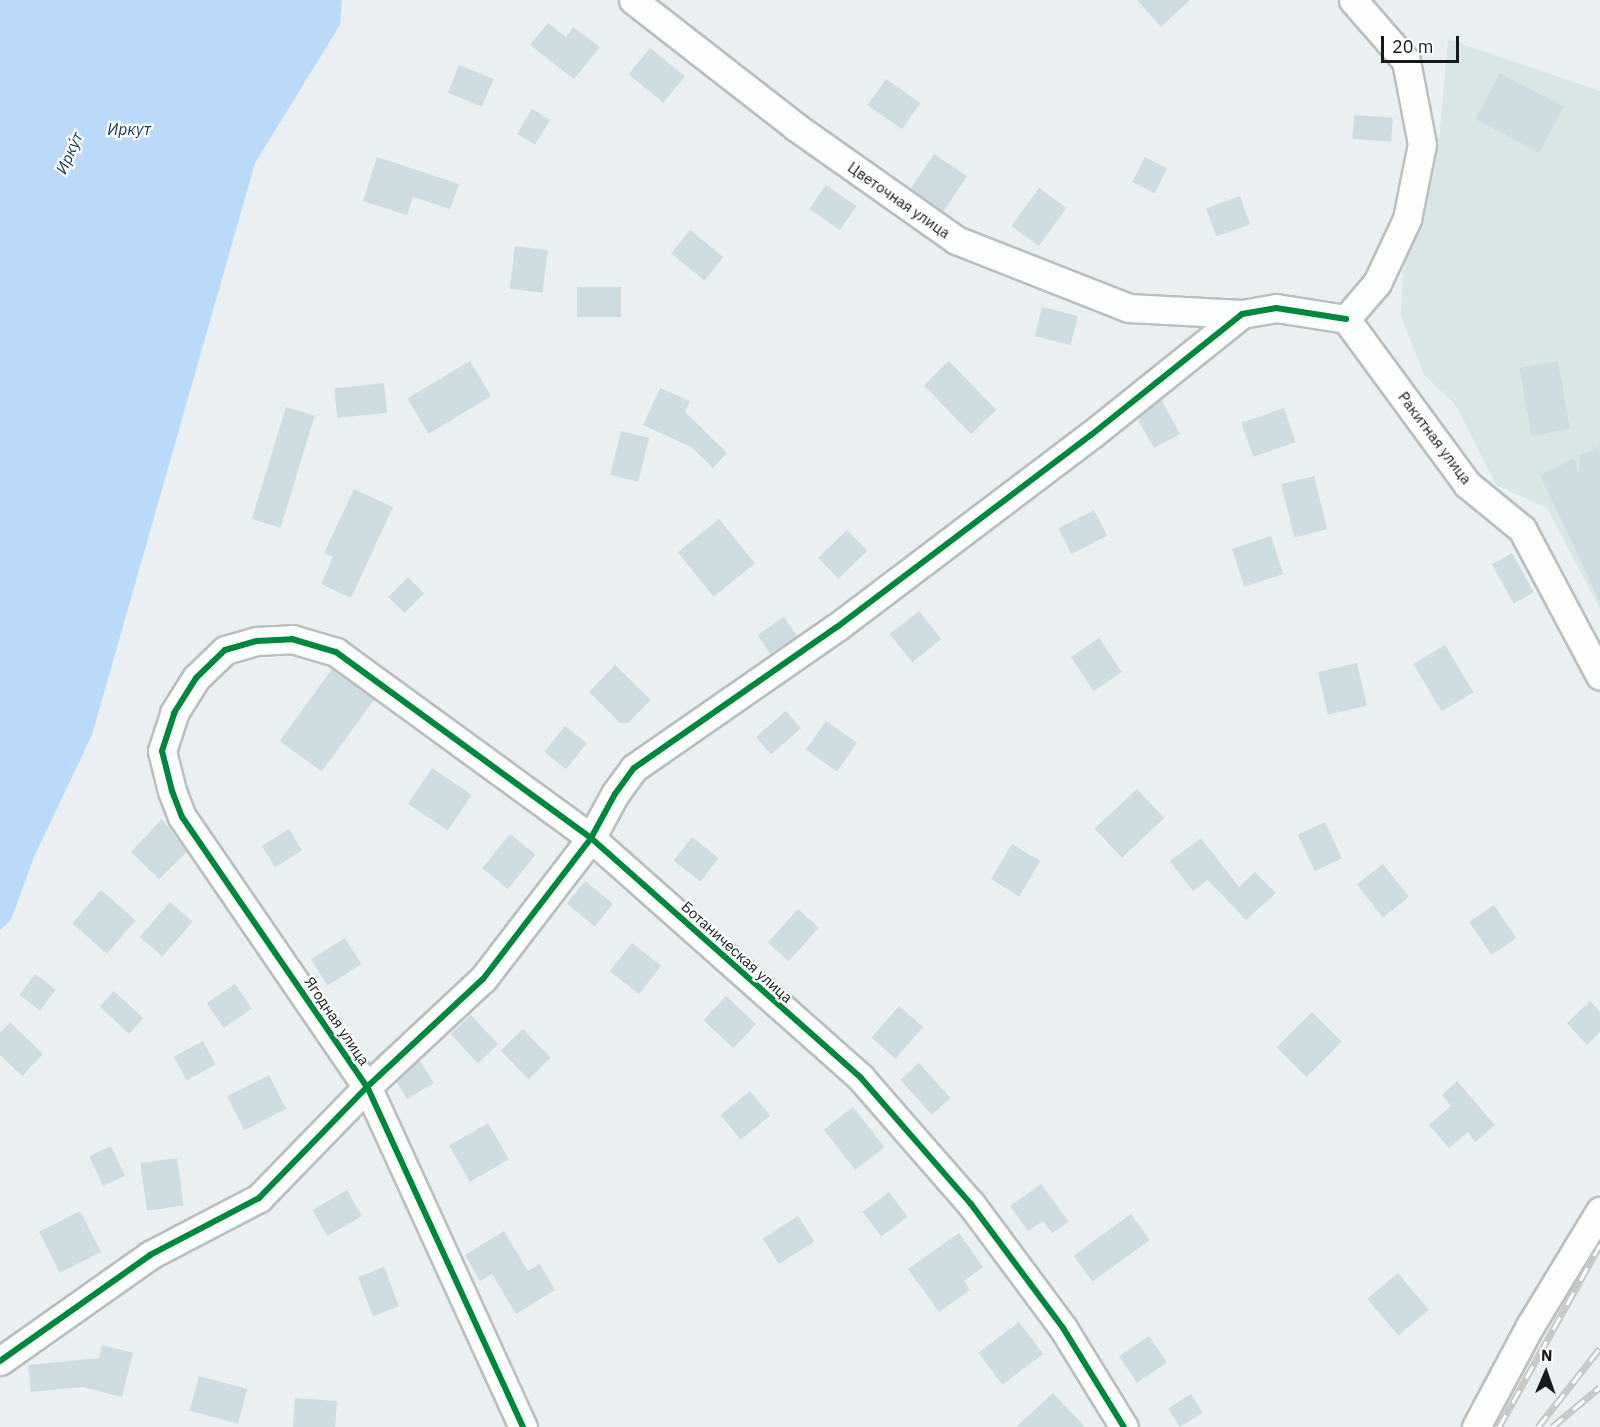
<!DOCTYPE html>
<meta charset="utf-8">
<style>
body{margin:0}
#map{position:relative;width:1600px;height:1427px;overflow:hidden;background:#eaf0f1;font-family:"IBM Plex Sans",sans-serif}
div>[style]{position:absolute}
.built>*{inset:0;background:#d8e6e6}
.water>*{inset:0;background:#bbdaf9}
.building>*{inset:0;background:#ccdce1;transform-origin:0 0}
.roads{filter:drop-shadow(2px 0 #babebf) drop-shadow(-2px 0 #babebf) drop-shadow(0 2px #babebf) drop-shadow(0 -2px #babebf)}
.minor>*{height:27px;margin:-13.5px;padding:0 13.5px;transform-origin:13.5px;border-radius:13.5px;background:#fcfdfd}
.rail>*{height:7px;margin-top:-3.5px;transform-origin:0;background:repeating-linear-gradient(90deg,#fff 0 14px,#c5c7c7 0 28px);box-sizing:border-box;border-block:2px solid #c5c7c7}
.cycleway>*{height:6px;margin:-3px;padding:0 3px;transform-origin:3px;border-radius:3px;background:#00873e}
span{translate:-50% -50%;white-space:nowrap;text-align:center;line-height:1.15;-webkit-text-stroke:4.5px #fff;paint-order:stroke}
.street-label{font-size:15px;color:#161a1a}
.water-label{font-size:16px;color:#06325a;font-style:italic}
.north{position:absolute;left:1516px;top:1343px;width:60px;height:60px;-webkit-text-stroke:4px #fff;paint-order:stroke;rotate:2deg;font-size:16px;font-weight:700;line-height:24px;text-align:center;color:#161a1a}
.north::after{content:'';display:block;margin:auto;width:21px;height:27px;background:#161a1a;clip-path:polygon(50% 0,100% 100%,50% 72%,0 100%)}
.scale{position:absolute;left:1381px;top:36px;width:78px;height:27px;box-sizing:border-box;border:3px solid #161a1a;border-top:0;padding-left:8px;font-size:18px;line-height:21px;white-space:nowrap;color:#161a1a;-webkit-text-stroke:4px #fff;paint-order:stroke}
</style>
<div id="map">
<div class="built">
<div style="clip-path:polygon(1448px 39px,1600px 91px,1600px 609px,1547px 508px,1496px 485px,1455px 404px,1424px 375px,1401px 316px,1403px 271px,1439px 141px)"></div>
</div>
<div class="water">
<div style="clip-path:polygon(0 0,342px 0,340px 25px,255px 163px,92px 735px,34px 857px,11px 920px,0 930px)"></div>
</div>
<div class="building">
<div style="clip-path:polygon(1137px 0,1190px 0,1161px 27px)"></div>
<div style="clip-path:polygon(548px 23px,566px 37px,573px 27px,600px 47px,574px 79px,530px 45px)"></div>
<div style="left:650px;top:48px;width:45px;height:34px;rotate:39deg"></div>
<div style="left:459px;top:65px;width:37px;height:30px;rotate:22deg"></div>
<div style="left:1500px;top:73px;width:72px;height:52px;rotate:28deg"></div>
<div style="left:886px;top:79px;width:42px;height:32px;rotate:35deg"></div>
<div style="left:532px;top:109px;width:21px;height:29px;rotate:31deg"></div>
<div style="left:1354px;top:115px;width:39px;height:24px;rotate:4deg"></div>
<div style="left:934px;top:154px;width:40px;height:42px;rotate:34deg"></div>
<div style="clip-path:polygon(377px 157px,459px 184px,450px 209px,413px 197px,407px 215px,363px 201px)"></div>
<div style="left:1145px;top:157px;width:25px;height:28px;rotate:27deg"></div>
<div style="left:826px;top:185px;width:37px;height:29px;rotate:35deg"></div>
<div style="left:1039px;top:188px;width:34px;height:47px;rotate:36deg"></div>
<div style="left:1240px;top:196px;width:30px;height:36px;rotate:70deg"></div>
<div style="left:690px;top:230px;width:43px;height:30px;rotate:39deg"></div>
<div style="left:515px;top:246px;width:33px;height:43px;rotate:7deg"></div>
<div style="left:577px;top:287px;width:44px;height:30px"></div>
<div style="left:1042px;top:307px;width:37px;height:30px;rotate:14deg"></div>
<div style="left:470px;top:361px;width:41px;height:73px;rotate:59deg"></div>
<div style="left:949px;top:361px;width:68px;height:35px;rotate:46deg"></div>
<div style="left:1558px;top:361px;width:69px;height:39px;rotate:80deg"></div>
<div style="left:384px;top:383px;width:30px;height:50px;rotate:84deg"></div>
<div style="clip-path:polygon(660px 388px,690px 401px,685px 412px,727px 453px,713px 468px,691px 447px,643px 425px)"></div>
<div style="clip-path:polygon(1161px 399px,1180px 434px,1154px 448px,1137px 418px)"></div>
<div style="left:286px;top:407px;width:30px;height:117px;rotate:17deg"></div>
<div style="left:1284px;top:408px;width:36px;height:45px;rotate:71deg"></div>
<div style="left:621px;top:431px;width:29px;height:45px;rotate:14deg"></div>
<div style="clip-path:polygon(1600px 446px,1600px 602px,1540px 475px,1575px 458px,1578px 475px,1581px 455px)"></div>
<div style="left:1314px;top:476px;width:55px;height:34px;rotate:76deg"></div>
<div style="clip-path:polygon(354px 489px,393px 507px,351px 598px,321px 584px,333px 557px,324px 553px)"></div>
<div style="left:1094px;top:510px;width:29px;height:40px;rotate:63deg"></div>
<div style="left:719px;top:519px;width:57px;height:53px;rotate:51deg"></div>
<div style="left:847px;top:530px;width:29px;height:40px;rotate:46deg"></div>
<div style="left:1271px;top:536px;width:40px;height:41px;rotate:72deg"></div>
<div style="left:1512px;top:553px;width:45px;height:23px;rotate:61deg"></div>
<div style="left:408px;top:577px;width:23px;height:28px;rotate:45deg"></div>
<div style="left:919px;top:611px;width:36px;height:37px;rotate:52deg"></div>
<div style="left:784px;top:617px;width:23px;height:32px;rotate:56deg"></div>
<div style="left:1099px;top:638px;width:41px;height:34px;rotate:56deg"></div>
<div style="left:1445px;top:645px;width:55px;height:37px;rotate:59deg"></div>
<div style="left:1357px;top:663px;width:44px;height:40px;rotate:77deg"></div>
<div style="clip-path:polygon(615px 665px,651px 700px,628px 723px,620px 723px,589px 692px)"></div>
<div style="left:332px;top:669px;width:52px;height:89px;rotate:36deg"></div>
<div style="left:786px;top:711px;width:23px;height:40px;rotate:49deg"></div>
<div style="left:826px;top:721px;width:38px;height:35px;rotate:35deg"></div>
<div style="left:565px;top:726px;width:28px;height:33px;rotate:39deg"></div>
<div style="left:432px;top:768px;width:48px;height:43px;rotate:34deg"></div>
<div style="left:1137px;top:789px;width:40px;height:58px;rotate:47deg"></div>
<div style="clip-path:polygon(162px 819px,187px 852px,159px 879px,131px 852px)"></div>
<div style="left:1325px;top:822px;width:40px;height:30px;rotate:65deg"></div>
<div style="left:289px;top:829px;width:25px;height:32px;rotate:58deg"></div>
<div style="left:510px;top:834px;width:33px;height:44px;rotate:39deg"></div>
<div style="left:692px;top:837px;width:34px;height:30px;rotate:38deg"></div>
<div style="clip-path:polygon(1201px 838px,1239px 887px,1255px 872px,1276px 893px,1246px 920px,1208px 880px,1193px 891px,1170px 861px)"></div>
<div style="left:1012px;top:844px;width:33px;height:41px;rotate:31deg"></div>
<div style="left:1383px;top:864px;width:42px;height:33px;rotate:52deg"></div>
<div style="left:585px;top:881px;width:36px;height:29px;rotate:39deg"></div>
<div style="left:101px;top:890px;width:46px;height:44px;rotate:41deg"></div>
<div style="left:170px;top:902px;width:30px;height:46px;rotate:41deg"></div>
<div style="left:1494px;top:905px;width:40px;height:30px;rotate:56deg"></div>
<div style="left:798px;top:909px;width:28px;height:45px;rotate:42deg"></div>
<div style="left:345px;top:938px;width:31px;height:40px;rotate:58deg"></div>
<div style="left:632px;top:943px;width:37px;height:36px;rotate:38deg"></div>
<div style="left:35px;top:974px;width:26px;height:26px;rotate:37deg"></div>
<div style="left:235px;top:984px;width:30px;height:34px;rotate:56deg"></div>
<div style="left:114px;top:991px;width:40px;height:21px;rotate:43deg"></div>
<div style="left:726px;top:996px;width:41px;height:33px;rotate:43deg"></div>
<div style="clip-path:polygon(1590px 1001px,1600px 1012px,1600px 1032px,1587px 1045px,1567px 1023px)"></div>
<div style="left:899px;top:1006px;width:32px;height:42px;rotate:41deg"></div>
<div style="left:1312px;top:1012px;width:42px;height:50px;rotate:45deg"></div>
<div style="left:471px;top:1015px;width:40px;height:28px;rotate:47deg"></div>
<div style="clip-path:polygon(10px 1022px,43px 1054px,22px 1076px,0 1055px,0 1033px)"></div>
<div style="left:523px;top:1029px;width:40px;height:31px;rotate:46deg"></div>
<div style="left:203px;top:1041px;width:27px;height:33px;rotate:62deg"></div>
<div style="clip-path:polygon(419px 1060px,434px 1083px,407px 1099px,396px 1081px)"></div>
<div style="left:919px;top:1063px;width:47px;height:25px;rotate:48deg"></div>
<div style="left:269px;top:1075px;width:38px;height:47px;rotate:63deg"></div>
<div style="clip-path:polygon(1457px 1081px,1495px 1125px,1475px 1142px,1468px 1132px,1449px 1148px,1429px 1125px,1451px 1106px,1442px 1095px)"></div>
<div style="left:750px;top:1091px;width:32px;height:38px;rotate:51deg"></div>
<div style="left:853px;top:1107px;width:51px;height:37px;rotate:52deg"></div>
<div style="left:488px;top:1123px;width:42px;height:45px;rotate:60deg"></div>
<div style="left:111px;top:1146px;width:33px;height:24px;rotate:65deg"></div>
<div style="left:177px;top:1158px;width:48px;height:37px;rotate:82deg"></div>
<div style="clip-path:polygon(1041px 1184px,1069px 1222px,1052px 1233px,1043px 1221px,1028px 1231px,1010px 1206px)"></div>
<div style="left:347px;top:1190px;width:30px;height:40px;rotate:60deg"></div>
<div style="left:889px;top:1192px;width:31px;height:33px;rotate:53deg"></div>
<div style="left:80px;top:1211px;width:46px;height:46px;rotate:63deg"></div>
<div style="left:1131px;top:1214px;width:32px;height:71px;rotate:54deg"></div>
<div style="left:798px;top:1216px;width:30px;height:42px;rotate:57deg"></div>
<div style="clip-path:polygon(504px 1231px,528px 1271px,540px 1264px,555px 1290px,516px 1314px,492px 1274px,480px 1281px,465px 1255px)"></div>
<div style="clip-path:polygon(959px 1233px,983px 1267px,964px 1281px,970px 1290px,939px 1312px,908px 1269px)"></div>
<div style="left:384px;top:1267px;width:42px;height:28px;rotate:69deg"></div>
<div style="left:1398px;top:1273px;width:48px;height:40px;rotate:50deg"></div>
<div style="left:1019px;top:1322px;width:40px;height:51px;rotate:53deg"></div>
<div style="left:1149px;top:1336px;width:32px;height:36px;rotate:56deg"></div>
<div style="clip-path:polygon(102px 1345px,133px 1353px,122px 1397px,83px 1387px,31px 1392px,28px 1365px,99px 1358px)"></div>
<div style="left:199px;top:1376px;width:50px;height:36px;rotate:15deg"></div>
<div style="clip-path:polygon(1053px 1393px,1085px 1427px,1016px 1427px)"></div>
<div style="left:1191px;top:1394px;width:22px;height:27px;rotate:58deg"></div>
<div style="left:295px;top:1398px;width:42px;height:29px;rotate:4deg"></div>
</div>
<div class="roads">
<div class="minor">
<div style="left:633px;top:0;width:207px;rotate:37.9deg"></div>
<div style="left:796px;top:127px;width:196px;rotate:35.2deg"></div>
<div style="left:956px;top:240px;width:186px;rotate:21.5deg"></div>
<div style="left:1129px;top:308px;width:113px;rotate:3deg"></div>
<div style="left:1346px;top:319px;width:205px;rotate:53.7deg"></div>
<div style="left:1467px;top:484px;width:71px;rotate:39.3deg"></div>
<div style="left:1522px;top:529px;width:166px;rotate:62deg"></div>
<div style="left:1346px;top:319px;width:48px;rotate:-49.3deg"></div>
<div style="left:1377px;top:283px;width:71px;rotate:-64.9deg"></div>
<div style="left:1407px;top:219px;width:76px;rotate:-78.7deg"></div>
<div style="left:1422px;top:144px;width:85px;rotate:-100.9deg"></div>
<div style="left:1406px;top:61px;width:81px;rotate:-131deg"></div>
<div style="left:0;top:1361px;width:184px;rotate:-35.2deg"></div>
<div style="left:150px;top:1255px;width:123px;rotate:-27.6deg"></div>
<div style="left:259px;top:1198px;width:155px;rotate:-45.8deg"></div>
<div style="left:367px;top:1087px;width:158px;rotate:-43deg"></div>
<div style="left:483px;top:979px;width:178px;rotate:-52.5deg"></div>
<div style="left:591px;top:838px;width:50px;rotate:-61.4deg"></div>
<div style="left:615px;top:794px;width:32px;rotate:-54deg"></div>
<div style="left:634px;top:768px;width:247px;rotate:-34.8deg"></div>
<div style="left:837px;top:627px;width:318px;rotate:-37.1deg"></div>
<div style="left:1091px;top:435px;width:193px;rotate:-38.7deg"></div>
<div style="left:1242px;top:314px;width:35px;rotate:-10deg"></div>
<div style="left:1276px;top:308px;width:71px;rotate:8.9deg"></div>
<div style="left:523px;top:1427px;width:374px;rotate:-114.6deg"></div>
<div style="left:367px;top:1087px;width:327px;rotate:-124.4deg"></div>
<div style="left:182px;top:817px;width:28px;rotate:-111deg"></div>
<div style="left:172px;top:791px;width:41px;rotate:-104deg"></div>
<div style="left:162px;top:751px;width:40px;rotate:-72deg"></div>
<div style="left:174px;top:713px;width:41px;rotate:-57.8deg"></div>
<div style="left:196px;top:678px;width:40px;rotate:-44deg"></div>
<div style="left:225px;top:650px;width:33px;rotate:-16deg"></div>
<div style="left:257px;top:641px;width:35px;rotate:-3deg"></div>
<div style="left:292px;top:639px;width:46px;rotate:16.5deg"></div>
<div style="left:336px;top:652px;width:316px;rotate:36.1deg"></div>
<div style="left:591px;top:838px;width:361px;rotate:41.6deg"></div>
<div style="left:861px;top:1078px;width:167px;rotate:48.9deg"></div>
<div style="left:971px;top:1204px;width:154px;rotate:53.4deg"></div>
<div style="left:1063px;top:1328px;width:116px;rotate:58.4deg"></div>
<div style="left:1476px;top:1427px;width:115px;rotate:-61.9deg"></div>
<div style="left:1530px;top:1326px;width:135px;rotate:-58.7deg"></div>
</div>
</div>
<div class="rail">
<div style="left:1499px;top:1427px;width:208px;rotate:-61deg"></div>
<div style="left:1538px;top:1427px;width:100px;rotate:-51.9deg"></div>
<div style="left:1552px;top:1427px;width:62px;rotate:-39.8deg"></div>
</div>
<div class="cycleway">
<div style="left:0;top:1361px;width:184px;rotate:-35.2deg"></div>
<div style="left:150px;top:1255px;width:123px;rotate:-27.6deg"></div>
<div style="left:259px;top:1198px;width:155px;rotate:-45.8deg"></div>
<div style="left:367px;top:1087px;width:158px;rotate:-43deg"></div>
<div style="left:483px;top:979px;width:178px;rotate:-52.5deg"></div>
<div style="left:591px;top:838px;width:50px;rotate:-61.4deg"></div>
<div style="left:615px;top:794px;width:32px;rotate:-54deg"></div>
<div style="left:634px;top:768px;width:247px;rotate:-34.8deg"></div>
<div style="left:837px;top:627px;width:318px;rotate:-37.1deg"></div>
<div style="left:1091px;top:435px;width:193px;rotate:-38.7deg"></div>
<div style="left:1242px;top:314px;width:35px;rotate:-10deg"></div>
<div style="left:1276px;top:308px;width:71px;rotate:8.9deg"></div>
<div style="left:523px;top:1427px;width:374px;rotate:-114.6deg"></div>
<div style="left:367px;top:1087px;width:327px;rotate:-124.4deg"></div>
<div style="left:182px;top:817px;width:28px;rotate:-111deg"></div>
<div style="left:172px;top:791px;width:41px;rotate:-104deg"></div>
<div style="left:162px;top:751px;width:40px;rotate:-72deg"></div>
<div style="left:174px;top:713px;width:41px;rotate:-57.8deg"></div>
<div style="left:196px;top:678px;width:40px;rotate:-44deg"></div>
<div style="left:225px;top:650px;width:33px;rotate:-16deg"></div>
<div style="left:257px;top:641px;width:35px;rotate:-3deg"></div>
<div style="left:292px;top:639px;width:46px;rotate:16.5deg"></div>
<div style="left:336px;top:652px;width:316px;rotate:36.1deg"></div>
<div style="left:591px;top:838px;width:361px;rotate:41.6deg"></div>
<div style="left:861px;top:1078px;width:167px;rotate:48.9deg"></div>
<div style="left:971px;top:1204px;width:154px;rotate:53.4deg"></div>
<div style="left:1063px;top:1328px;width:116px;rotate:58.4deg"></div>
</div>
<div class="street-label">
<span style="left:899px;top:200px;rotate:35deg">Цветочная улица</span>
<span style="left:1435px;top:438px;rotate:53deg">Ракитная улица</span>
<span style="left:737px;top:952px;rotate:42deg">Ботаническая улица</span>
<span style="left:337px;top:1021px;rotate:56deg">Ягодная улица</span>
</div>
<div class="water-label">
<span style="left:129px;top:129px">Иркут</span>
<span style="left:69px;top:153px;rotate:-66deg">Ирку́т</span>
</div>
<div class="north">N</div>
<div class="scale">20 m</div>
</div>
